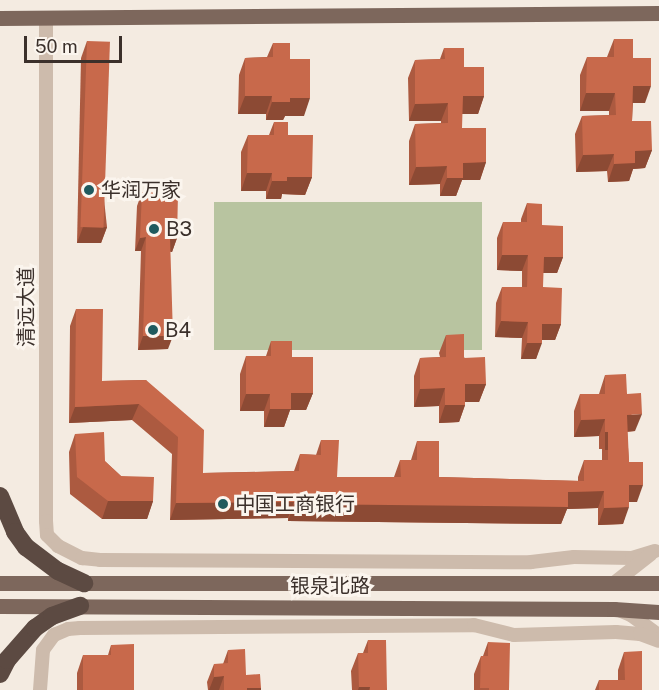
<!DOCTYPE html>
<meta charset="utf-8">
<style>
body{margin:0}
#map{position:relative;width:659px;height:690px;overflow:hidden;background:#f4ebe1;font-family:"Public Sans","Noto Sans SC",sans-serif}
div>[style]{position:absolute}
.green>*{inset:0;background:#b8c4a0;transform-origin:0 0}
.minor>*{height:14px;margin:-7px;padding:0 7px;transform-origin:7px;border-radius:7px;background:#cdbbac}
.major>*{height:15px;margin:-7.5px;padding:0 7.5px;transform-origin:7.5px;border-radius:7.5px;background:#7d675c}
.highway>*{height:18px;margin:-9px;padding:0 9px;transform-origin:9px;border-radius:9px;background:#5c4a42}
.wall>*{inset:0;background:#ac5a40}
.shaded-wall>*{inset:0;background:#8c4a34;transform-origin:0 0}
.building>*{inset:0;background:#c8694b;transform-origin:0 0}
.dots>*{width:16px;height:16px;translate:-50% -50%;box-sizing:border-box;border:3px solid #fbf5ee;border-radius:50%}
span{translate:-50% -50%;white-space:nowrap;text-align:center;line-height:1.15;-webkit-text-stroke:6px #fbf5ee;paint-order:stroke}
.poi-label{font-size:20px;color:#3b302b}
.left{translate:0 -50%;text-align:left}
.street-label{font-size:20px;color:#3b302b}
.scale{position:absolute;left:24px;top:36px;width:98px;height:27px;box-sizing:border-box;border:3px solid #3b302b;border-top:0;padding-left:8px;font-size:18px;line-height:21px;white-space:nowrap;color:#3b302b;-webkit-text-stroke:4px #fbf5ee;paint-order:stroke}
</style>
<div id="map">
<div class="green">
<div style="left:482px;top:202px;width:148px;height:268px;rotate:90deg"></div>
</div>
<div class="minor">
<div style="left:46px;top:19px;width:502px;rotate:90deg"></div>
<div style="left:46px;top:521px;width:14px;rotate:86deg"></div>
<div style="left:47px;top:535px;width:16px;rotate:45deg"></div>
<div style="left:58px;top:546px;width:27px;rotate:27deg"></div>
<div style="left:82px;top:558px;width:18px;rotate:6deg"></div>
<div style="left:100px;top:560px;width:431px;rotate:0.3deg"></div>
<div style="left:531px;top:562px;width:43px;rotate:-6.6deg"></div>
<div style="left:574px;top:557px;width:58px;rotate:1deg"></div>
<div style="left:632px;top:558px;width:24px;rotate:-17deg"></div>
<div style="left:614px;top:583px;width:47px;rotate:-38.1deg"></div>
<div style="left:619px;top:610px;width:13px;rotate:23deg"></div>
<div style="left:631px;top:615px;width:34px;rotate:36deg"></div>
<div style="left:40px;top:690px;width:40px;rotate:-85.7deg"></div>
<div style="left:43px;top:650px;width:19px;rotate:-54deg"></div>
<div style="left:54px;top:635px;width:15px;rotate:-23deg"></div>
<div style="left:68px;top:629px;width:12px;rotate:-5deg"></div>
<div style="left:80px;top:628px;width:394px;rotate:-0.4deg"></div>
<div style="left:474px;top:625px;width:41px;rotate:14deg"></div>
<div style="left:514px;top:635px;width:102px;rotate:-1.7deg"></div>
<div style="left:616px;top:632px;width:24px;rotate:5deg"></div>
<div style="left:640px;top:634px;width:20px;rotate:20deg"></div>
</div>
<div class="major">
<div style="left:0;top:18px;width:659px;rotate:-0.43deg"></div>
<div style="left:0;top:583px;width:659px"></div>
<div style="left:0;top:606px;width:614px;rotate:0.28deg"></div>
<div style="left:614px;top:609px;width:45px;rotate:3.8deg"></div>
</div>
<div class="highway">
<div style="left:0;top:496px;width:39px;rotate:67deg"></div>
<div style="left:15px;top:532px;width:19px;rotate:54deg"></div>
<div style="left:26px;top:547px;width:40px;rotate:37deg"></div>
<div style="left:58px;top:571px;width:29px;rotate:25deg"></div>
<div style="left:0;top:674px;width:16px;rotate:-63deg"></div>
<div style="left:7px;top:660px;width:43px;rotate:-48.8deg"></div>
<div style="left:35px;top:628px;width:21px;rotate:-35deg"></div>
<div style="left:52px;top:616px;width:30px;rotate:-20deg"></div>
</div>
<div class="wall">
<div style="clip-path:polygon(614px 39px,633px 58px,645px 103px,633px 103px,632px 121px,652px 150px,645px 168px,633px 169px,629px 181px,608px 182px,607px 171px,576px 172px,575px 134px,582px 116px,609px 115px,609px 111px,580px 111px,580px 75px,587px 57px,607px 57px)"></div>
<div style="clip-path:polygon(87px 41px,107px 227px,101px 243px,77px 243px,81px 58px)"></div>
<div style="clip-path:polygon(273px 43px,290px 59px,304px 116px,285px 116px,283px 120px,266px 120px,266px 114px,238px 114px,239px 75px,245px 58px,267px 57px)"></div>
<div style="clip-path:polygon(444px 48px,464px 67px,484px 96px,478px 114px,462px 114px,462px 128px,486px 162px,480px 180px,462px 180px,456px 196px,440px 196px,440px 184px,409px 185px,409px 141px,415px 124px,441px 123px,441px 121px,409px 121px,408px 78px,415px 60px,440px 59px)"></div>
<div style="clip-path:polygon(274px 122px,288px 135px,312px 177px,305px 195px,282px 194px,281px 199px,266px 199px,266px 191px,241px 191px,241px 152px,248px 135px,269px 135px)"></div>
<div style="clip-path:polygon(142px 192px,177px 238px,172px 252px,170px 251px,168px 349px,138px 350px,141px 251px,135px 251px,137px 206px)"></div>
<div style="clip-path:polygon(527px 203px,563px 257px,557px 273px,543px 273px,543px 287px,561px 324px,555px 340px,542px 340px,536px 359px,521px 359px,522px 338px,495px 337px,496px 303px,502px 287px,522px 287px,522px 271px,497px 270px,497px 238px,503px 222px,521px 222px,521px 219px)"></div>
<div style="clip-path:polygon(76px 309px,102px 381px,146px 380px,203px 473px,294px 471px,300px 454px,316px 455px,321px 440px,337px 477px,394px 477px,400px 460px,411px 460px,417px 441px,439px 477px,578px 481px,578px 477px,584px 460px,602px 460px,602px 449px,599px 449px,599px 436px,574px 437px,574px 411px,580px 394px,599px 394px,605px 375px,627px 394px,635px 431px,627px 432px,629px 462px,637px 502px,629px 502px,623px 524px,598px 525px,598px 508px,567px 509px,561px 524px,288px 521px,288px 518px,170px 520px,172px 454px,132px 420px,69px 423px,70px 326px)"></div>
<div style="clip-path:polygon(446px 335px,486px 384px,479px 402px,465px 402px,465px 405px,459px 422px,439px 423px,439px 406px,414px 407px,414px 376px,420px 358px,440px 357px,439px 353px)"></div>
<div style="clip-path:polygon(271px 341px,292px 357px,313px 393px,306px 410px,290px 410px,284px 427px,264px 427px,264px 411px,240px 411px,240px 374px,246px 356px,266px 356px)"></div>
<div style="clip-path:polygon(75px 434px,121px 476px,153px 501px,147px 519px,102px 519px,70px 494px,69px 452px)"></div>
<div style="clip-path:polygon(368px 640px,387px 690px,352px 690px,351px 671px,358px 653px,363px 653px)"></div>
<div style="clip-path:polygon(488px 642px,509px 690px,474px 690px,474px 674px,481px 656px,483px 656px)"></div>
<div style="clip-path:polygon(111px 645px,134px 690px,77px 690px,77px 673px,83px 655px,108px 655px)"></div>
<div style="clip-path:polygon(228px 650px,246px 675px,261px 688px,260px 690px,208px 690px,207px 682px,214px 664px,223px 664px)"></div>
<div style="clip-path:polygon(624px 652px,642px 690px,595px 690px,599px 680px,618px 680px,618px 670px)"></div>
</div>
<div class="shaded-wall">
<div style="clip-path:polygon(633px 86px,651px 86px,645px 103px,627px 103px)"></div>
<div style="clip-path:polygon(586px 93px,615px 93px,609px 111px,580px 111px)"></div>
<div style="clip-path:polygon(245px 96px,272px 96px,266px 114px,238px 114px)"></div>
<div style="clip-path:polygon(463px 96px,484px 96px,478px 114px,456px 114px)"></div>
<div style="clip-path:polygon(290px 98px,310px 98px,304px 116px,285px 116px,283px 120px,266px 120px,272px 102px)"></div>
<div style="clip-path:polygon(448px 103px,441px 121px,409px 121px,415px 104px)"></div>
<div style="clip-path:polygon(652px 150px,645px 168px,633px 169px,629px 181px,608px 182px,614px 164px,635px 151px)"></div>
<div style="clip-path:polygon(614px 154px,607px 171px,576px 172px,583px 155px)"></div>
<div style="clip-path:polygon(486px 162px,480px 180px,462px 180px,456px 196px,440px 196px,447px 178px,463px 163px)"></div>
<div style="clip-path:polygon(447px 166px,440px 184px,409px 185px,416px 167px)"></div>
<div style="clip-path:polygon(247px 173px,272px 173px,266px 191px,241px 191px)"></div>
<div style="clip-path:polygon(287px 177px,312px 177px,305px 195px,282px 194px,281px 199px,266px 199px,272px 181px)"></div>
<div style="clip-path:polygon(83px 227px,107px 227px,101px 243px,77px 243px)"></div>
<div style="clip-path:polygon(146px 237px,141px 251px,135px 251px,140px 238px)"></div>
<div style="clip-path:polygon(170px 237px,177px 238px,172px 252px,165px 251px)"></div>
<div style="clip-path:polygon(502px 255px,528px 255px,522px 271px,497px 270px)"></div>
<div style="clip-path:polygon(544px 257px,563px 257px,557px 273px,538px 273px)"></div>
<div style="clip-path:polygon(501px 321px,528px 322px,522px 338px,495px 337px)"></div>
<div style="clip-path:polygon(542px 324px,561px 324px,555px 340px,536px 340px)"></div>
<div style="clip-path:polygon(143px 336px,173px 336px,168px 349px,138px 350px)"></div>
<div style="clip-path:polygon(527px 343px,542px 343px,536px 359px,521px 359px)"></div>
<div style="clip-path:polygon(465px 384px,486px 384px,479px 402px,459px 402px)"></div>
<div style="clip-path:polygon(445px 388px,439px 406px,414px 407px,420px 389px)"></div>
<div style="clip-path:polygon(291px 393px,313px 393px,306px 410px,290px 410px,284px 427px,264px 427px,270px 409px)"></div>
<div style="clip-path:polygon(246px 394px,270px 394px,264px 411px,240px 411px)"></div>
<div style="clip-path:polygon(139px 404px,132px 420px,69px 423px,75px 407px)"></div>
<div style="clip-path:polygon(445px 405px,465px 405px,459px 422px,439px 423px)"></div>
<div style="clip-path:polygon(642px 414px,635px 431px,620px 432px,627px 415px)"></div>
<div style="clip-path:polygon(605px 419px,599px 436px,574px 437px,581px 420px)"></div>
<div style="left:605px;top:432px;width:3px;height:18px"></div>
<div style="clip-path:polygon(629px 485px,643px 485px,637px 502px,623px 502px)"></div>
<div style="clip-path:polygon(604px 491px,598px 508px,567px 509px,561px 524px,288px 521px,294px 504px,568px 492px)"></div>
<div style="clip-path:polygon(108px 501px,153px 501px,147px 519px,102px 519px)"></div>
<div style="clip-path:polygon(294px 502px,288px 518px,170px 520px,176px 503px)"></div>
<div style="clip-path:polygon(629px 507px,623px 524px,598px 525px,604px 508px)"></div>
<div style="clip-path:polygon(224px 676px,219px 690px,209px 690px,214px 677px)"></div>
<div style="clip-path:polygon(359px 687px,370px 687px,369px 690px,358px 690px)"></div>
<div style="left:247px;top:688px;width:14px;height:2px"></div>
</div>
<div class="building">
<div style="clip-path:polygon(614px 39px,633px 39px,633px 58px,651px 58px,651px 86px,633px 86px,632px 121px,651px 121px,652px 150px,635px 151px,635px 163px,614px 164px,614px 154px,583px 155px,582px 116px,616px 115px,615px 93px,586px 93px,587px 57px,614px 57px)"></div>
<div style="left:87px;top:41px;width:23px;height:186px;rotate:2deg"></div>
<div style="clip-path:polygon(273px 43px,290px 43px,290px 59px,310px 59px,310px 98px,290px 98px,290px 102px,272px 102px,272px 96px,245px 96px,245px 58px,273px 57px)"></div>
<div style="clip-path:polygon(444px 48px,464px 48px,464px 67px,484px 67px,484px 96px,463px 96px,462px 128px,486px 128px,486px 162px,463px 163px,463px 178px,447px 178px,447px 166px,416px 167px,415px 124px,448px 123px,448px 103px,415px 104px,415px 60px,445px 59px)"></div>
<div style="clip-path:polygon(274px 122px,288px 122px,288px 135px,313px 135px,312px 177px,287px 177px,287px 181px,272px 181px,272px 173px,247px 173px,248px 135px,274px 135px)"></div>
<div style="clip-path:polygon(142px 192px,178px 194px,177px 238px,170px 237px,173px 336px,143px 336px,146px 237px,140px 238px)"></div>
<div style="clip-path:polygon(527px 203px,542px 204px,542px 225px,563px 226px,563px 257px,544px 257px,543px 287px,562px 288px,561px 324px,542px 324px,542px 343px,527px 343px,528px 322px,501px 321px,502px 287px,527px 287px,528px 255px,502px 255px,503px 222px,527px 222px)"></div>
<div style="clip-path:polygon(76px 309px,103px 309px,102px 381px,146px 380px,204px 430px,203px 473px,299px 471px,300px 454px,321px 455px,321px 440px,339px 440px,337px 477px,401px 477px,400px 460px,417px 460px,417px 441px,439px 441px,439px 477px,584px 481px,584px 460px,608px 460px,608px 432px,605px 432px,605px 419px,581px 420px,580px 394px,605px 394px,605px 375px,626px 374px,627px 394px,641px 393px,642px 414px,627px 415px,629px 462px,643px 462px,643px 485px,629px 485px,629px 507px,604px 508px,604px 491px,568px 492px,568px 507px,294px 504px,294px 502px,176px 503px,178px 437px,139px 404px,75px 407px)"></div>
<div style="clip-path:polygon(464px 334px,464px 358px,485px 357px,486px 384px,465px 384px,465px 405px,445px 405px,445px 388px,420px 389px,420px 358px,446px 357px,446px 335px)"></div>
<div style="clip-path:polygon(271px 341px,292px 341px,292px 357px,313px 357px,313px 393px,291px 393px,291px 409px,270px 409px,270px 394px,246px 394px,246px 356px,271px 356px)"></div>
<div style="clip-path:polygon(104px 432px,105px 461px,121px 476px,154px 477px,153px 501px,108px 501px,77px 477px,75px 434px)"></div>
<div style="clip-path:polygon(368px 640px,386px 640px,387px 690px,370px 690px,370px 687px,359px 687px,358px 653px,368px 653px)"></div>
<div style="clip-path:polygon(488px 642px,510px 643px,509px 690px,489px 690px,489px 688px,480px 688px,481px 656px,488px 656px)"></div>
<div style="clip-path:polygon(134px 644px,134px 690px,83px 690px,83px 655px,111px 655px,111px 645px)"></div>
<div style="clip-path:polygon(245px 649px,246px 675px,260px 674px,261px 688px,247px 688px,247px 690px,224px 690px,224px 676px,214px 677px,214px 664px,228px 663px,228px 650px)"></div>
<div style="clip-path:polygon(642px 651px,642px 690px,599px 690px,599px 680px,625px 680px,624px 652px)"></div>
</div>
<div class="dots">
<div style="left:89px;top:190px;background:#1f5a5e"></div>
<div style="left:154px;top:229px;background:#1f5a5e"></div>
<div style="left:153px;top:330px;background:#1f5a5e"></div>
<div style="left:223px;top:504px;background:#1f5a5e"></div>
</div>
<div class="poi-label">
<span class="left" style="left:101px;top:190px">华润万家</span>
<span class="left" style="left:166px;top:229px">B3</span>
<span class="left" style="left:165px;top:330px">B4</span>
<span class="left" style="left:235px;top:504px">中国工商银行</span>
</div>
<div class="street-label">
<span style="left:26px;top:307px;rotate:-90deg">清远大道</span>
<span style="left:330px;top:586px">银泉北路</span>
</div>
<div class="scale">50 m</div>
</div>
